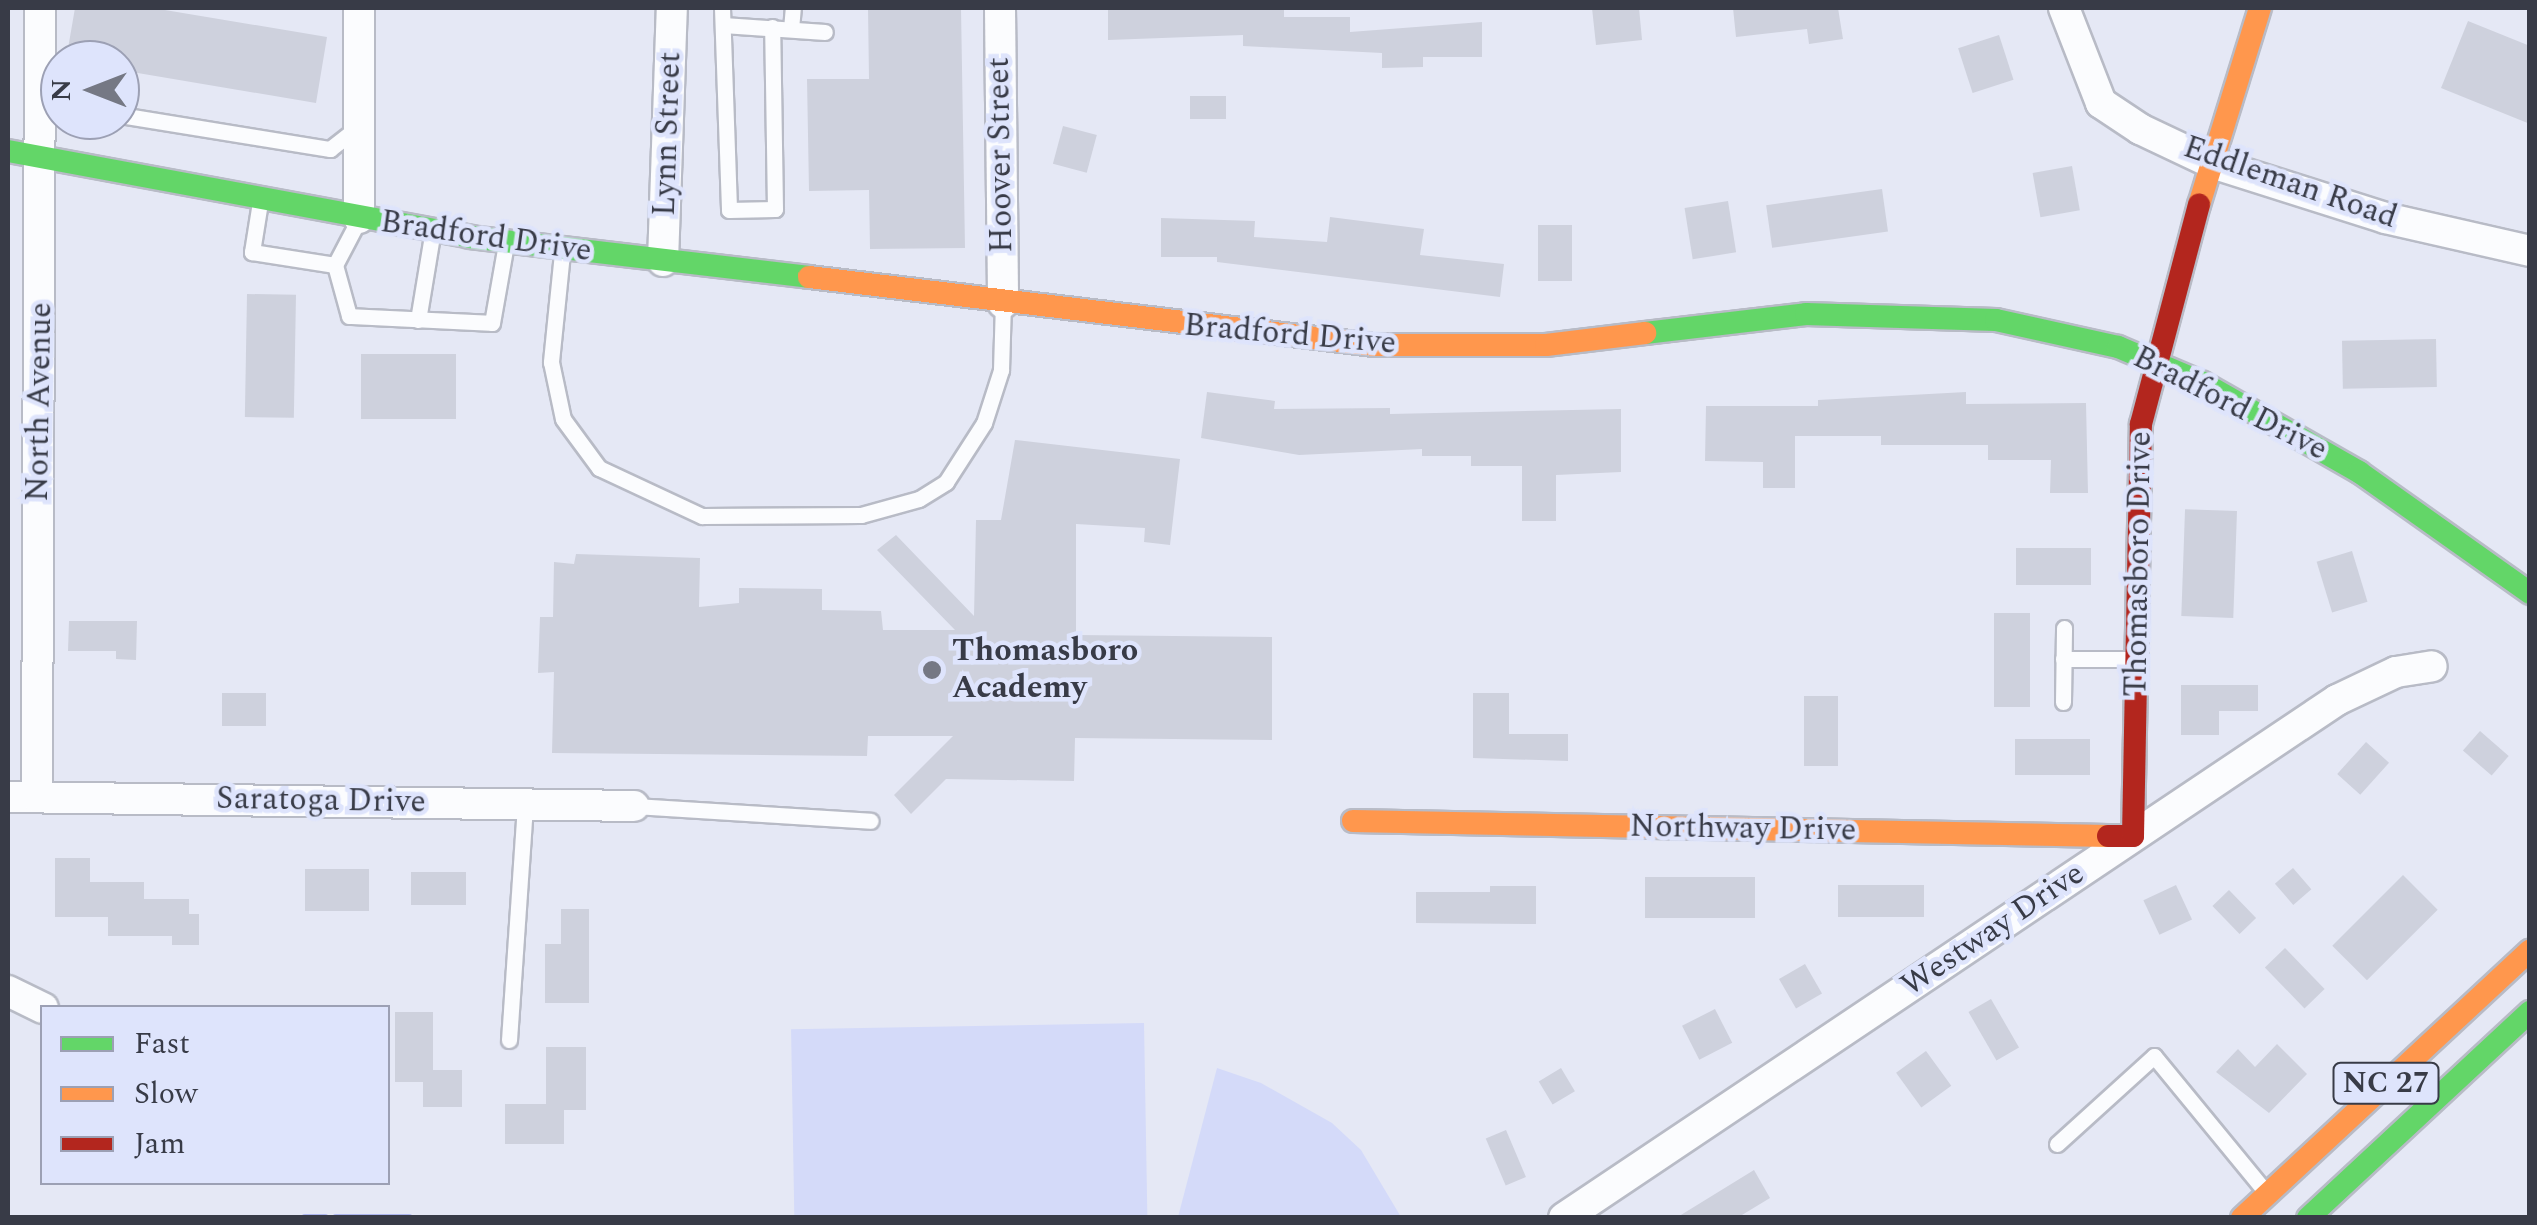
<!DOCTYPE html>
<style>
body{margin:0}
#map{position:relative;width:2537px;height:1225px;overflow:hidden;background:#e5e8f5;font-family:Spectral,serif}
div>[style]{position:absolute}
.green>*{inset:0;background:#d4daf9;transform-origin:0 0}
.stream>*{height:8px;margin:-4px;padding:0 4px;transform-origin:4px;border-radius:4px;background:#adb6ee}
.building>*{inset:0;background:#ced1dd;transform-origin:0 0}
.roads{filter:drop-shadow(2px 0 #b8bbc6) drop-shadow(-2px 0 #b8bbc6) drop-shadow(0 2px #b8bbc6) drop-shadow(0 -2px #b8bbc6)}
.lane>*{height:15px;margin:-7.5px;padding:0 7.5px;transform-origin:7.5px;border-radius:7.5px;background:#fbfcfe}
.street>*{height:30px;margin:-15px;padding:0 15px;transform-origin:15px;border-radius:15px;background:#fbfcfe}
.fast>*{height:22px;margin:-11px;padding:0 11px;transform-origin:11px;border-radius:11px;background:#63d668}
.slow>*{height:22px;margin:-11px;padding:0 11px;transform-origin:11px;border-radius:11px;background:#ff974d}
.jam>*{height:22px;margin:-11px;padding:0 11px;transform-origin:11px;border-radius:11px;background:#b3261e}
.dots>*{width:28px;height:28px;translate:-50% -50%;box-sizing:border-box;border:5px solid #dee4fc;border-radius:50%}
span{translate:-50% -50%;white-space:nowrap;text-align:center;line-height:1.15;-webkit-text-stroke:9px #dee4fc;paint-order:stroke}
.shield-label span{padding:2px 8px;background:#dee4fc;border:2px solid;border-radius:8px;-webkit-text-stroke-width:0}
.shield-label{font-size:30px;color:#383b47;font-weight:700}
.street-label{font-size:32px;color:#383b47}
.poi-label{font-size:32px;color:#383b47;font-weight:700}
.left{translate:0 -50%;text-align:left}
.frame{position:absolute;inset:0;border:10px solid #383b47;pointer-events:none}
.legend{position:absolute;left:40px;top:1005px;width:350px;height:180px;box-sizing:border-box;background:#dee4fc;border:2px solid #9ca0b4;margin:0;padding:12px 18px;list-style:none;font-size:30px;color:#383b47}
.legend li{display:flex;align-items:center;gap:20px;height:50px}
.legend b{width:50px;border:2px solid #9ca0b4}
.north{position:absolute;left:40px;top:40px;width:100px;height:100px;box-sizing:border-box;background:#dee4fc;border:2px solid #9ca0b4;border-radius:50%;rotate:270deg;font-size:28px;font-weight:700;line-height:40px;text-align:center;color:#383b47}
.north::after{content:'';display:block;margin:auto;width:35px;height:45px;background:#757884;clip-path:polygon(50% 0,100% 100%,50% 72%,0 100%)}
</style>
<div id="map">
<div class="green">
<div style="left:1144px;top:1023px;width:194px;height:353px;rotate:89deg"></div>
<div style="clip-path:polygon(1217px 1068px,1261px 1083px,1332px 1123px,1361px 1150px,1401px 1217px,1178px 1217px)"></div>
</div>
<div class="stream">
<div style="left:305px;top:1218px;width:20px"></div>
<div style="left:336px;top:1218px;width:73px"></div>
</div>
<div class="building">
<div style="clip-path:polygon(75px 8px,153px 8px,327px 37px,316px 103px,120px 70px,120px 60px,66px 60px)"></div>
<div style="clip-path:polygon(868px 8px,961px 8px,965px 248px,870px 249px,869px 190px,809px 191px,807px 79px,869px 79px)"></div>
<div style="clip-path:polygon(1108px 8px,1284px 8px,1284px 17px,1350px 17px,1350px 32px,1482px 22px,1482px 57px,1423px 57px,1423px 67px,1382px 68px,1382px 53px,1243px 46px,1243px 35px,1108px 40px)"></div>
<div style="clip-path:polygon(1592px 8px,1639px 8px,1642px 40px,1596px 45px)"></div>
<div style="clip-path:polygon(1733px 8px,1838px 8px,1843px 39px,1809px 44px,1807px 29px,1736px 37px)"></div>
<div style="clip-path:polygon(2468px 21px,2530px 46px,2530px 124px,2441px 88px)"></div>
<div style="left:1999px;top:35px;width:47px;height:43px;rotate:72deg"></div>
<div style="left:1190px;top:96px;width:36px;height:23px"></div>
<div style="left:1063px;top:126px;width:35px;height:39px;rotate:15deg"></div>
<div style="left:2072px;top:166px;width:45px;height:40px;rotate:80deg"></div>
<div style="left:1882px;top:189px;width:43px;height:117px;rotate:82deg"></div>
<div style="left:1728px;top:201px;width:52px;height:44px;rotate:81deg"></div>
<div style="clip-path:polygon(1330px 217px,1424px 229px,1420px 255px,1504px 264px,1500px 297px,1217px 262px,1217px 257px,1161px 257px,1161px 218px,1255px 221px,1254px 237px,1327px 242px)"></div>
<div style="left:1538px;top:225px;width:34px;height:56px"></div>
<div style="left:247px;top:294px;width:49px;height:123px;rotate:1deg"></div>
<div style="left:2436px;top:339px;width:48px;height:94px;rotate:89deg"></div>
<div style="left:361px;top:354px;width:95px;height:65px"></div>
<div style="clip-path:polygon(1207px 392px,1275px 401px,1274px 409px,1390px 408px,1390px 414px,1621px 409px,1621px 472px,1556px 475px,1556px 521px,1522px 521px,1522px 466px,1471px 466px,1471px 456px,1422px 456px,1422px 449px,1299px 455px,1201px 438px)"></div>
<div style="clip-path:polygon(1966px 392px,1966px 404px,2086px 403px,2088px 493px,2050px 493px,2051px 460px,1988px 460px,1988px 445px,1881px 445px,1881px 436px,1795px 436px,1795px 488px,1763px 488px,1763px 462px,1705px 461px,1706px 406px,1818px 406px,1818px 400px)"></div>
<div style="clip-path:polygon(1015px 440px,1180px 459px,1170px 545px,1144px 542px,1145px 528px,1076px 524px,1076px 635px,1272px 637px,1272px 740px,1075px 738px,1074px 781px,946px 779px,911px 814px,894px 795px,953px 736px,868px 736px,867px 756px,552px 753px,554px 672px,538px 673px,540px 617px,553px 617px,554px 562px,574px 564px,576px 554px,700px 558px,699px 607px,739px 603px,739px 588px,822px 589px,822px 610px,881px 611px,883px 630px,955px 630px,877px 550px,896px 535px,974px 616px,976px 520px,1001px 520px)"></div>
<div style="left:2237px;top:511px;width:107px;height:52px;rotate:92deg"></div>
<div style="left:2016px;top:548px;width:75px;height:37px"></div>
<div style="left:2352px;top:551px;width:53px;height:37px;rotate:73deg"></div>
<div style="left:1994px;top:613px;width:36px;height:94px"></div>
<div style="clip-path:polygon(69px 621px,137px 621px,136px 660px,116px 659px,116px 651px,68px 651px)"></div>
<div style="clip-path:polygon(2181px 685px,2258px 685px,2258px 711px,2219px 711px,2219px 735px,2181px 735px)"></div>
<div style="left:222px;top:693px;width:44px;height:33px"></div>
<div style="clip-path:polygon(1473px 693px,1509px 693px,1509px 734px,1568px 734px,1568px 761px,1473px 758px)"></div>
<div style="left:1804px;top:696px;width:34px;height:70px"></div>
<div style="left:2480px;top:731px;width:38px;height:26px;rotate:41deg"></div>
<div style="left:2015px;top:739px;width:75px;height:36px"></div>
<div style="left:2366px;top:742px;width:31px;height:43px;rotate:42deg"></div>
<div style="clip-path:polygon(55px 858px,90px 858px,90px 882px,144px 882px,144px 899px,189px 899px,189px 914px,199px 914px,199px 945px,172px 945px,172px 936px,108px 936px,108px 917px,55px 917px)"></div>
<div style="left:2293px;top:868px;width:28px;height:24px;rotate:49deg"></div>
<div style="left:305px;top:869px;width:64px;height:42px"></div>
<div style="left:411px;top:872px;width:55px;height:33px"></div>
<div style="left:2403px;top:875px;width:49px;height:100px;rotate:45deg"></div>
<div style="left:1755px;top:877px;width:41px;height:110px;rotate:90deg"></div>
<div style="left:1838px;top:885px;width:86px;height:32px"></div>
<div style="left:2176px;top:885px;width:38px;height:36px;rotate:65deg"></div>
<div style="clip-path:polygon(1490px 886px,1536px 886px,1536px 924px,1416px 923px,1416px 892px,1490px 892px)"></div>
<div style="left:2229px;top:890px;width:39px;height:23px;rotate:46deg"></div>
<div style="clip-path:polygon(561px 909px,589px 909px,589px 1003px,545px 1003px,545px 944px,561px 944px)"></div>
<div style="left:2285px;top:948px;width:57px;height:28px;rotate:46deg"></div>
<div style="left:1805px;top:964px;width:34px;height:30px;rotate:60deg"></div>
<div style="left:1991px;top:999px;width:56px;height:26px;rotate:60deg"></div>
<div style="left:1715px;top:1009px;width:38px;height:37px;rotate:63deg"></div>
<div style="clip-path:polygon(395px 1012px,433px 1012px,433px 1070px,462px 1070px,462px 1107px,423px 1107px,423px 1082px,395px 1082px)"></div>
<div style="clip-path:polygon(2277px 1044px,2307px 1074px,2269px 1113px,2216px 1072px,2238px 1049px,2255px 1067px)"></div>
<div style="clip-path:polygon(546px 1047px,586px 1047px,586px 1110px,564px 1110px,564px 1144px,505px 1144px,505px 1104px,546px 1104px)"></div>
<div style="left:1926px;top:1051px;width:43px;height:37px;rotate:54deg"></div>
<div style="left:1561px;top:1068px;width:27px;height:26px;rotate:59deg"></div>
<div style="left:1506px;top:1130px;width:51px;height:22px;rotate:67deg"></div>
<div style="clip-path:polygon(1754px 1170px,1770px 1198px,1737px 1218px,1676px 1218px)"></div>
</div>
<div class="roads">
<div class="lane">
<div style="left:722px;top:8px;width:202px;rotate:88deg"></div>
<div style="left:729px;top:210px;width:46px;rotate:-1.2deg"></div>
<div style="left:775px;top:209px;width:182px;rotate:-90.9deg"></div>
<div style="left:723px;top:25px;width:102px;rotate:3.9deg"></div>
<div style="left:791px;top:29px;width:21px;rotate:-85deg"></div>
<div style="left:120px;top:115px;width:213px;rotate:9.2deg"></div>
<div style="left:330px;top:149px;width:37px;rotate:-38deg"></div>
<div style="left:260px;top:202px;width:51px;rotate:99.1deg"></div>
<div style="left:252px;top:252px;width:84px;rotate:8.9deg"></div>
<div style="left:335px;top:265px;width:52px;rotate:-62.4deg"></div>
<div style="left:562px;top:253px;width:110px;rotate:95.8deg"></div>
<div style="left:551px;top:362px;width:58px;rotate:78.1deg"></div>
<div style="left:563px;top:419px;width:61px;rotate:53.7deg"></div>
<div style="left:599px;top:468px;width:114px;rotate:25deg"></div>
<div style="left:702px;top:516px;width:159px;rotate:-0.4deg"></div>
<div style="left:861px;top:515px;width:60px;rotate:-15.4deg"></div>
<div style="left:919px;top:499px;width:32px;rotate:-32deg"></div>
<div style="left:946px;top:482px;width:70px;rotate:-57.2deg"></div>
<div style="left:984px;top:423px;width:56px;rotate:-72.2deg"></div>
<div style="left:1001px;top:370px;width:67px;rotate:-88.3deg"></div>
<div style="left:335px;top:265px;width:53px;rotate:74.6deg"></div>
<div style="left:349px;top:316px;width:143px;rotate:2.8deg"></div>
<div style="left:492px;top:323px;width:80px;rotate:-80deg"></div>
<div style="left:418px;top:320px;width:86px;rotate:-80.6deg"></div>
<div style="left:2063px;top:659px;width:71px"></div>
<div style="left:2063px;top:702px;width:74px;rotate:-89.2deg"></div>
<div style="left:634px;top:806px;width:237px;rotate:3.6deg"></div>
<div style="left:509px;top:1040px;width:236px;rotate:-86.1deg"></div>
<div style="left:2057px;top:1144px;width:131px;rotate:-42.2deg"></div>
<div style="left:2154px;top:1056px;width:175px;rotate:50.6deg"></div>
</div>
<div class="street">
<div style="left:359px;top:8px;width:210px;rotate:90deg"></div>
<div style="left:1000px;top:8px;width:295px;rotate:89.4deg"></div>
<div style="left:2064px;top:8px;width:102px;rotate:68.7deg"></div>
<div style="left:2101px;top:103px;width:47px;rotate:33.7deg"></div>
<div style="left:2140px;top:129px;width:80px;rotate:25.3deg"></div>
<div style="left:2212px;top:163px;width:182px;rotate:17.6deg"></div>
<div style="left:2385px;top:218px;width:149px;rotate:12.8deg"></div>
<div style="left:663px;top:261px;width:253px;rotate:-88deg"></div>
<div style="left:8px;top:797px;width:626px;rotate:0.82deg"></div>
<div style="left:37px;top:797px;width:789px;rotate:-89.78deg"></div>
<div style="left:8px;top:991px;width:39px;rotate:26deg"></div>
<div style="left:1564px;top:1218px;width:931px;rotate:-33.83deg"></div>
<div style="left:2337px;top:700px;width:65px;rotate:-25.4deg"></div>
<div style="left:2396px;top:672px;width:36px;rotate:-9deg"></div>
</div>
<div class="fast">
<div style="left:8px;top:151px;width:470px;rotate:10.5deg"></div>
<div style="left:470px;top:237px;width:341px;rotate:6.7deg"></div>
<div style="left:1645px;top:333px;width:162px;rotate:-6.7deg"></div>
<div style="left:1806px;top:314px;width:190px;rotate:1.8deg"></div>
<div style="left:1996px;top:320px;width:125px;rotate:12.5deg"></div>
<div style="left:2118px;top:347px;width:92px;rotate:23deg"></div>
<div style="left:2203px;top:383px;width:180px;rotate:29.7deg"></div>
<div style="left:2359px;top:472px;width:209px;rotate:35.3deg"></div>
<div style="left:2308px;top:1218px;width:303px;rotate:-42.9deg"></div>
</div>
<div class="slow">
<div style="left:2199px;top:205px;width:206px;rotate:-72.8deg"></div>
<div style="left:809px;top:277px;width:569px;rotate:6.86deg"></div>
<div style="left:1374px;top:345px;width:172px"></div>
<div style="left:1546px;top:345px;width:100px;rotate:-6.9deg"></div>
<div style="left:1353px;top:821px;width:755px;rotate:1.14deg"></div>
<div style="left:2242px;top:1218px;width:393px;rotate:-42.9deg"></div>
</div>
<div class="jam">
<div style="left:2108px;top:836px;width:25px"></div>
<div style="left:2133px;top:836px;width:412px;rotate:-88.9deg"></div>
<div style="left:2141px;top:424px;width:227px;rotate:-75.2deg"></div>
</div>
</div>
<div class="dots">
<div style="left:932px;top:670px;background:#757884"></div>
</div>
<div class="shield-label">
<span style="left:2386px;top:1083px">NC 27</span>
</div>
<div class="street-label">
<span style="left:668px;top:134px;rotate:-88deg">Lynn Street</span>
<span style="left:1001px;top:155px;rotate:-91deg">Hoover Street</span>
<span style="left:2290px;top:183px;rotate:19deg">Eddleman Road</span>
<span style="left:486px;top:237px;rotate:8deg">Bradford Drive</span>
<span style="left:1290px;top:335px;rotate:5deg">Bradford Drive</span>
<span style="left:40px;top:402px;rotate:-89deg">North Avenue</span>
<span style="left:2230px;top:404px;rotate:27deg">Bradford Drive</span>
<span style="left:2139px;top:564px;rotate:-89deg">Thomasboro Drive</span>
<span style="left:321px;top:801px;rotate:1deg">Saratoga Drive</span>
<span style="left:1743px;top:829px;rotate:1deg">Northway Drive</span>
<span style="left:1993px;top:930px;rotate:-34deg">Westway Drive</span>
</div>
<div class="poi-label">
<span class="left" style="left:952px;top:670px">Thomasboro<br>Academy</span>
</div>
<div class="frame"></div>
<ul class="legend">
<li><b style="height:12px;background:#63d668"></b>Fast</li>
<li><b style="height:12px;background:#ff974d"></b>Slow</li>
<li><b style="height:12px;background:#b3261e"></b>Jam</li>
</ul>
<div class="north">N</div>
</div>
